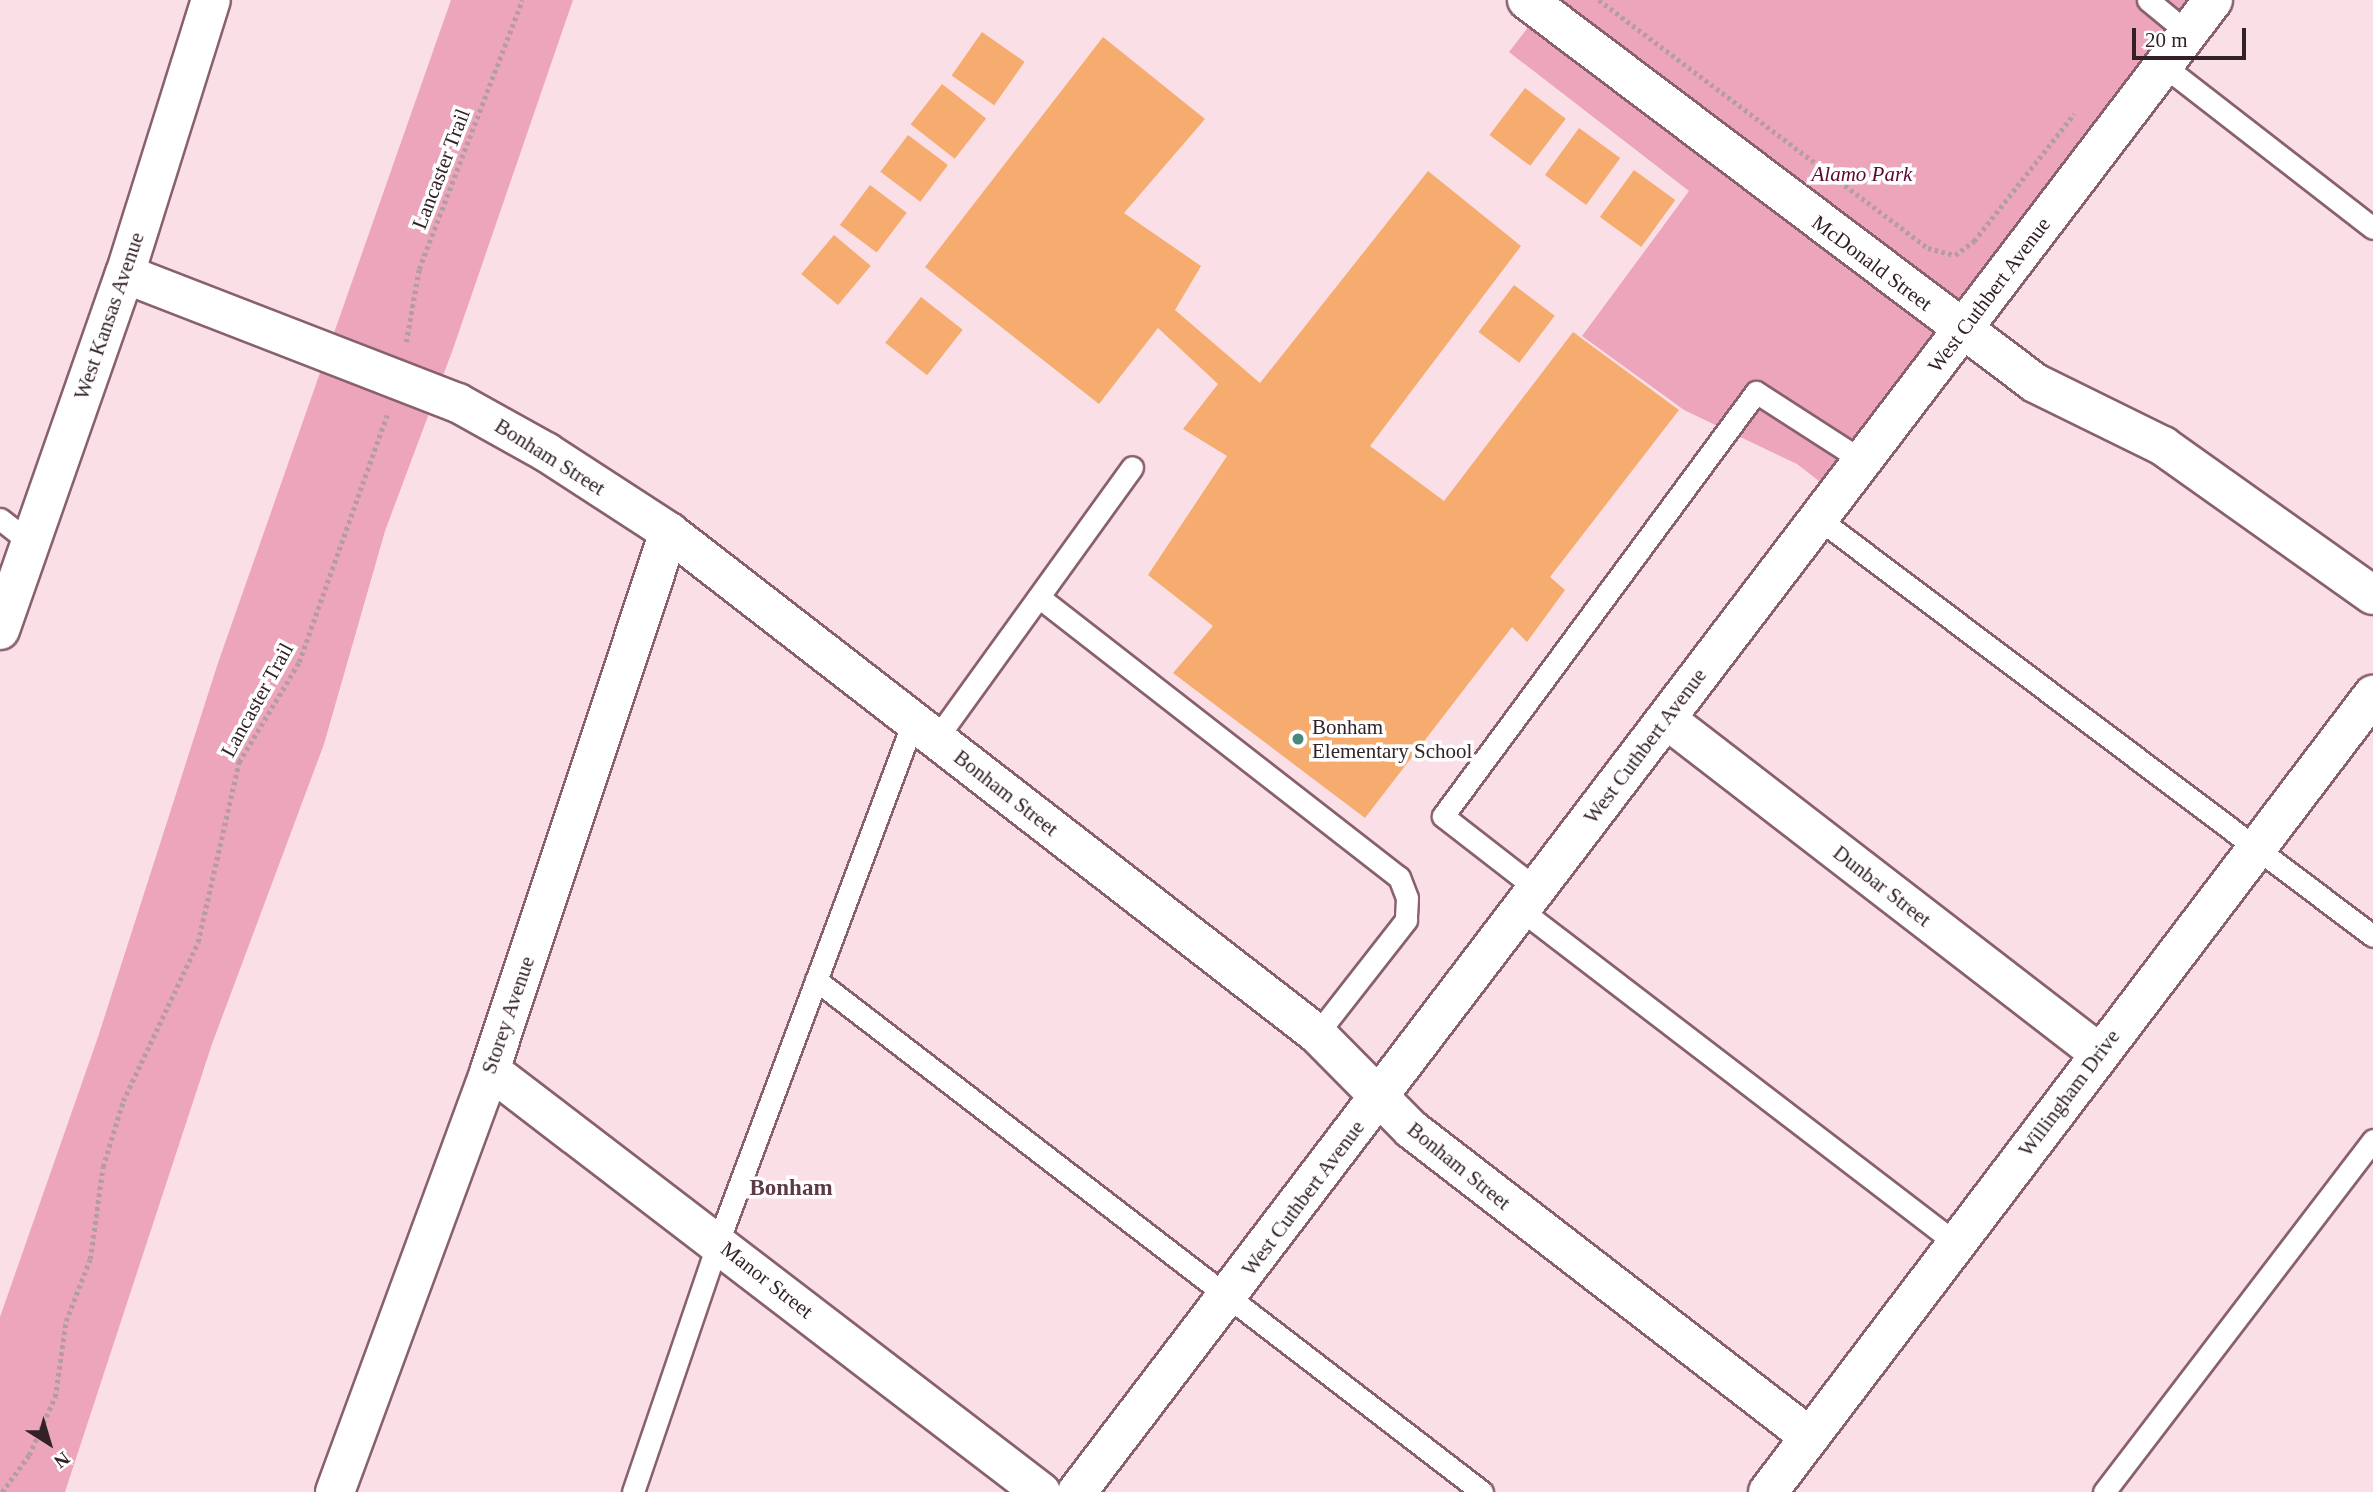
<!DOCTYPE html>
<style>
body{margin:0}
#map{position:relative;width:2373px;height:1492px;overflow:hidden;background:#fbdfe7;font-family:Georgia,serif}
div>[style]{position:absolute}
.green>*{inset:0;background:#eda5bb}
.building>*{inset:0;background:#f6ac6f;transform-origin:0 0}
.path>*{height:4.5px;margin-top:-2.25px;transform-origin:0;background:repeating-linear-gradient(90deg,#b49ca3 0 3.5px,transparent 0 7px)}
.roads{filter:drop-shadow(2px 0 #88616d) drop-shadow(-2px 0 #88616d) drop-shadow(0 2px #88616d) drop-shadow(0 -2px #88616d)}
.service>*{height:21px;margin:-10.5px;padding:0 10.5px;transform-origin:10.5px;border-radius:10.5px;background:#fff}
.minor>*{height:38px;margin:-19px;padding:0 19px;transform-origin:19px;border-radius:19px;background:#fff}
.tertiary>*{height:38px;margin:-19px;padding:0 19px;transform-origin:19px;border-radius:19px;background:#fff}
.dots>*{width:19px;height:19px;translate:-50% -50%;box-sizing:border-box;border:4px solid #fff;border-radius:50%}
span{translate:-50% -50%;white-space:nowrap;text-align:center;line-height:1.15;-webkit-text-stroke:7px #fff;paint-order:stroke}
.street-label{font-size:21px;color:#322126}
.park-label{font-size:21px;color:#5a082f;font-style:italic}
.poi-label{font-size:21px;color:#322126}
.left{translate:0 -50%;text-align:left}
.neighbourhood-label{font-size:23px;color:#5d3a45;font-weight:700}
.north{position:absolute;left:14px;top:1408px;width:70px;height:70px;-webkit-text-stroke:5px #fff;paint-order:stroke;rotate:143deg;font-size:19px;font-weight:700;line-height:28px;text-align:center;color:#322126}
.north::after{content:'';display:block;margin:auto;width:24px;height:32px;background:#322126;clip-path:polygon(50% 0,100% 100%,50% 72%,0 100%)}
.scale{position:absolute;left:2132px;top:28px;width:114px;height:32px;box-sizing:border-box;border:4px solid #322126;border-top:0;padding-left:9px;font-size:21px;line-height:24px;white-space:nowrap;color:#322126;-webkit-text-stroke:5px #fff;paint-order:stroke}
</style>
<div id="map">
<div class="green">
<div style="clip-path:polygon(451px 0,573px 0,453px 349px,385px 531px,324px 744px,212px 1044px,65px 1492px,0 1492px,0 1317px,98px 1037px,218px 663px)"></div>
<div style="clip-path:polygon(1549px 0,2214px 0,1837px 495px,1797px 464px,1684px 410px,1582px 336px,1689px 191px,1509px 52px)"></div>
</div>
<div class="building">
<div style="left:982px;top:32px;width:52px;height:53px;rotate:35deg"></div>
<div style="clip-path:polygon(1103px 37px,1205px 119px,1124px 213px,1201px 266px,1175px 310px,1260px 383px,1428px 171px,1521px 246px,1370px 446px,1444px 501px,1573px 332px,1679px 410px,1550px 577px,1565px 590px,1527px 642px,1512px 627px,1365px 818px,1173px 673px,1213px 626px,1148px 575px,1227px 456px,1183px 429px,1218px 384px,1158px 328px,1099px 404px,925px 267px)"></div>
<div style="left:942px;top:84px;width:56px;height:51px;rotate:38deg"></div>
<div style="left:1525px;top:88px;width:51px;height:59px;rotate:37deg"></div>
<div style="left:1579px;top:128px;width:51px;height:58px;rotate:36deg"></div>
<div style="left:908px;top:135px;width:50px;height:46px;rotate:37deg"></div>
<div style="left:1634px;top:170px;width:51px;height:58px;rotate:36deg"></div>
<div style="left:870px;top:185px;width:46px;height:50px;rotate:37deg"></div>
<div style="left:834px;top:235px;width:48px;height:51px;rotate:40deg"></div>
<div style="left:1514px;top:285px;width:51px;height:59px;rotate:37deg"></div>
<div style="left:921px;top:297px;width:53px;height:58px;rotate:38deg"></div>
</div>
<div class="path">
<div style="left:1599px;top:0;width:412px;rotate:37deg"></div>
<div style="left:1928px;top:248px;width:28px;rotate:15deg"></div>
<div style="left:1955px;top:255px;width:24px;rotate:-36deg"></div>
<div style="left:1974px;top:241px;width:162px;rotate:-51.8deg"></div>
<div style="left:406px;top:342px;width:74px;rotate:-79.9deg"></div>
<div style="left:419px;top:269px;width:288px;rotate:-69deg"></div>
<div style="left:2px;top:1492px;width:46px;rotate:-53.9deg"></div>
<div style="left:29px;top:1455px;width:64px;rotate:-65.9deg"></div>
<div style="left:55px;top:1397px;width:77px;rotate:-81.8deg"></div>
<div style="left:66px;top:1321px;width:66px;rotate:-68.8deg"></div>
<div style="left:90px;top:1259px;width:93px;rotate:-82deg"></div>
<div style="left:103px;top:1167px;width:69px;rotate:-73.1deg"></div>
<div style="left:123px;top:1101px;width:176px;rotate:-64.7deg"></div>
<div style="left:198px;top:942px;width:185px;rotate:-77.2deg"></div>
<div style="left:239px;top:762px;width:117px;rotate:-59deg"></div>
<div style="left:299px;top:662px;width:262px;rotate:-70.4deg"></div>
</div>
<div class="roads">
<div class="service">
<div style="left:2148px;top:0;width:52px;rotate:39.5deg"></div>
<div style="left:2164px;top:66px;width:264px;rotate:37.8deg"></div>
<div style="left:0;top:519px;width:39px;rotate:38deg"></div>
<div style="left:1819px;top:519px;width:693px;rotate:36.97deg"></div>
<div style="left:1040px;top:598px;width:455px;rotate:37.9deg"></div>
<div style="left:1399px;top:877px;width:22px;rotate:69deg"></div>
<div style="left:1407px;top:898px;width:22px;rotate:93deg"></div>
<div style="left:1406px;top:920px;width:145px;rotate:128deg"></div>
<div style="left:936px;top:739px;width:335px;rotate:-54.2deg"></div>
<div style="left:1537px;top:889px;width:119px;rotate:-142.2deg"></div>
<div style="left:1443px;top:816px;width:527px;rotate:-53.56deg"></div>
<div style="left:1756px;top:392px;width:127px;rotate:32.8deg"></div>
<div style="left:1521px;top:910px;width:549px;rotate:37.45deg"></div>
<div style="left:816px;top:980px;width:840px;rotate:37.55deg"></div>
<div style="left:633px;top:1492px;width:264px;rotate:-71.2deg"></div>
<div style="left:718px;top:1242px;width:555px;rotate:-69.44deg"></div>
<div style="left:2104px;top:1492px;width:443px;rotate:-52.6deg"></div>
</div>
<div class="minor">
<div style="left:125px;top:274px;width:357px;rotate:21.2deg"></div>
<div style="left:458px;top:403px;width:101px;rotate:29.1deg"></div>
<div style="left:546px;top:452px;width:147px;rotate:33deg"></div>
<div style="left:669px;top:532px;width:820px;rotate:37.76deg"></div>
<div style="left:1317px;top:1034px;width:134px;rotate:45.3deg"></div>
<div style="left:1411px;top:1129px;width:504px;rotate:37.67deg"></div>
<div style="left:0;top:630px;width:377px;rotate:-70.7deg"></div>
<div style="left:125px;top:274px;width:287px;rotate:-72.6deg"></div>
<div style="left:1666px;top:719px;width:547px;rotate:37.65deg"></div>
<div style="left:490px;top:1070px;width:694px;rotate:37.45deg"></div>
<div style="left:335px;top:1492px;width:450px;rotate:-69.8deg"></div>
<div style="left:490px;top:1070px;width:567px;rotate:-71.6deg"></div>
<div style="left:1768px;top:1492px;width:1001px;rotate:-52.8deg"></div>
</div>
<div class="tertiary">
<div style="left:1527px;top:0;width:636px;rotate:37.01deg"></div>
<div style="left:2035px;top:383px;width:143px;rotate:26.2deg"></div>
<div style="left:2163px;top:446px;width:257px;rotate:35.4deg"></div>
<div style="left:1077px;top:1492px;width:1875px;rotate:-52.71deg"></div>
</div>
</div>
<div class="dots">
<div style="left:1298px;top:739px;background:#478a7d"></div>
</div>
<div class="street-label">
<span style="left:441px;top:169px;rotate:-69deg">Lancaster Trail</span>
<span style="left:1872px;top:263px;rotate:37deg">McDonald Street</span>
<span style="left:1989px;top:295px;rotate:-53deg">West Cuthbert Avenue</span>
<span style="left:109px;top:316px;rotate:-71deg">West Kansas Avenue</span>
<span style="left:550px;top:457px;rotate:32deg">Bonham Street</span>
<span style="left:257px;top:700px;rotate:-61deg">Lancaster Trail</span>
<span style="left:1645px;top:746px;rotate:-53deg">West Cuthbert Avenue</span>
<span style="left:1006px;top:793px;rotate:38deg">Bonham Street</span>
<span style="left:1882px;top:886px;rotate:38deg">Dunbar Street</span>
<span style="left:508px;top:1015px;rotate:-71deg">Storey Avenue</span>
<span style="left:2069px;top:1093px;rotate:-53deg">Willingham Drive</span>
<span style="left:1459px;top:1166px;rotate:39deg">Bonham Street</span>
<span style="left:1303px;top:1198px;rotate:-53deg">West Cuthbert Avenue</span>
<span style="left:767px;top:1280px;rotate:38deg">Manor Street</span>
</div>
<div class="park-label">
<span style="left:1862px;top:174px">Alamo Park</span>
</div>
<div class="poi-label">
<span class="left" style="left:1312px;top:739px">Bonham<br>Elementary School</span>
</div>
<div class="neighbourhood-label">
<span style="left:791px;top:1188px">Bonham</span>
</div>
<div class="north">N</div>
<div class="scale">20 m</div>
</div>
